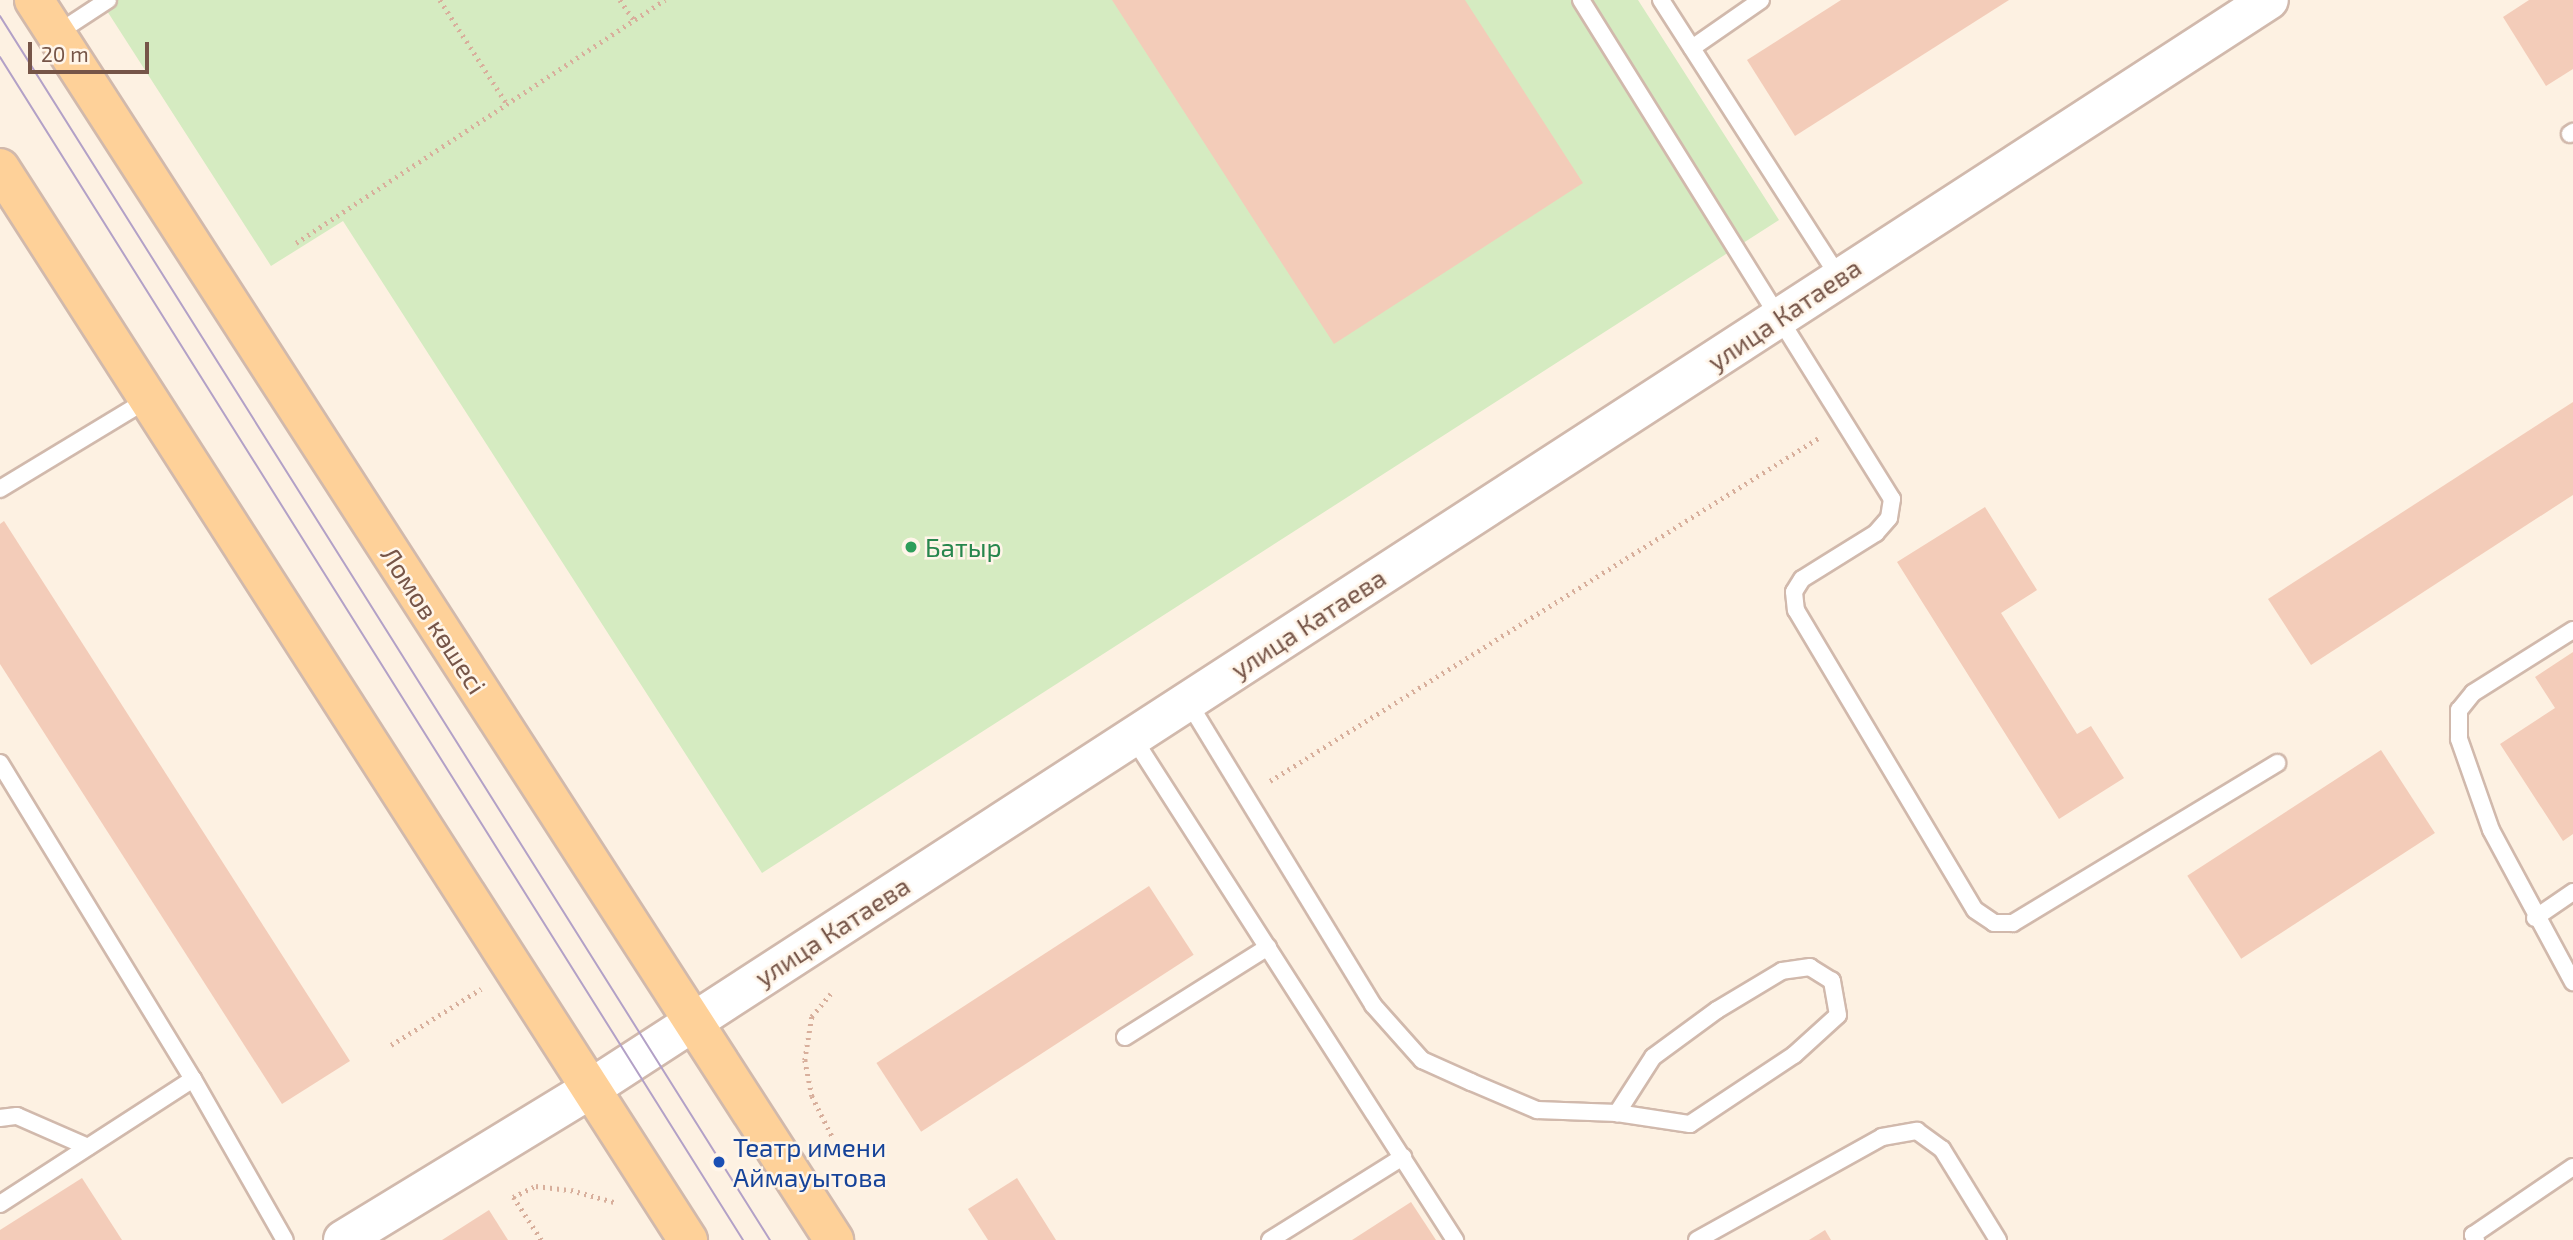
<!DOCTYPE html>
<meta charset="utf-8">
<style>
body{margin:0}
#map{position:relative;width:2573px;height:1240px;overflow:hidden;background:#fdf1e2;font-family:"Exo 2",sans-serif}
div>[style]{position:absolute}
.green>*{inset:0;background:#d5ebc1}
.building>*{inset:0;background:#f3ccb9;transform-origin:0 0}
.path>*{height:4.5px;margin-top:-2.25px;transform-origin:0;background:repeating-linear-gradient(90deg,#d8af9c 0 2px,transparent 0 7px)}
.roads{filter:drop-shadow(2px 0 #d1b9ac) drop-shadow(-2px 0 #d1b9ac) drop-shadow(0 2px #d1b9ac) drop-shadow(0 -2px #d1b9ac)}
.lane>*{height:16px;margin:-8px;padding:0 8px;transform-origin:8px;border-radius:8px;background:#fff}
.secondary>*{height:38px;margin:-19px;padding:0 19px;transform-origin:19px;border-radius:19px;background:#fff}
.primary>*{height:38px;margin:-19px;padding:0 19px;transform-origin:19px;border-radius:19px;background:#fed199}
.tram>*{height:2px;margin:-1px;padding:0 1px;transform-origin:1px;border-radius:1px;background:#b3a1c7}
.dots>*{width:19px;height:19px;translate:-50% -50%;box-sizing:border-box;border:4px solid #fff5e9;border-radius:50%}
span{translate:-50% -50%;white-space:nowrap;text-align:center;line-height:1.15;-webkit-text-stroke:5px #fff5e9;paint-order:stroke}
.street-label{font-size:26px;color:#765548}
.leisure-label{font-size:26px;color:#27864d}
.left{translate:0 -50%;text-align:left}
.transit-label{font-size:26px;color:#164399}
.scale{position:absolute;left:28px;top:42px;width:121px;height:32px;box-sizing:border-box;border:4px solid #765548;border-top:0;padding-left:9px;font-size:21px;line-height:24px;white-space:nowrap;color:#765548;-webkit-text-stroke:5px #fff5e9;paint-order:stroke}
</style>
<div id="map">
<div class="green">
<div style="clip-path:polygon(100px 0,1638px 0,1779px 220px,762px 873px,343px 221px,271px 266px)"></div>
</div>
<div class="building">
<div style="clip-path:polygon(1112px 0,1465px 0,1583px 183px,1334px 344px)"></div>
<div style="clip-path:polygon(1841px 0,2009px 0,1795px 136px,1747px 60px)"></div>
<div style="clip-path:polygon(2529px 0,2573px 0,2573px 69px,2546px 86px,2503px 17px)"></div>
<div style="clip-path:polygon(2573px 402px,2573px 495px,2311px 665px,2268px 599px)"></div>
<div style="clip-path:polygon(1985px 507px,2037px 590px,2001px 613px,2077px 734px,2091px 726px,2124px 778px,2059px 819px,1897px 562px)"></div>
<div style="clip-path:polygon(4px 521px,350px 1061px,282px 1104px,0 664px,0 524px)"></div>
<div style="clip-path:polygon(2573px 652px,2573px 834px,2563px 841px,2500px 744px,2555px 708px,2535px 677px)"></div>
<div style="left:2381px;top:750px;width:99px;height:231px;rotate:57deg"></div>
<div style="left:1149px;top:886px;width:82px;height:325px;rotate:57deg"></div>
<div style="clip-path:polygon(82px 1178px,122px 1240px,0 1240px,0 1230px)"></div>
<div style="clip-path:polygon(1017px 1178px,1056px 1240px,988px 1240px,968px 1209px)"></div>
<div style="clip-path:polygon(1411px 1202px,1436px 1240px,1352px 1240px)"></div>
<div style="clip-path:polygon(489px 1210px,508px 1240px,442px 1240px)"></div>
<div style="clip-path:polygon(1825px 1230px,1831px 1240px,1809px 1240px)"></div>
</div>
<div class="path">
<div style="left:440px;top:0;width:124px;rotate:57.2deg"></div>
<div style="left:620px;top:0;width:24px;rotate:55deg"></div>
<div style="left:296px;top:243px;width:442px;rotate:-33.4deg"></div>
<div style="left:1270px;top:781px;width:649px;rotate:-32.02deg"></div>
<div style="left:831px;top:994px;width:30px;rotate:130deg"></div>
<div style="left:812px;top:1017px;width:44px;rotate:99.2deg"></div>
<div style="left:805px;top:1060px;width:37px;rotate:79deg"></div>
<div style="left:812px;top:1096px;width:45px;rotate:63.4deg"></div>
<div style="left:391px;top:1045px;width:106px;rotate:-31.9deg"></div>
<div style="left:541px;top:1240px;width:51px;rotate:-123.1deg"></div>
<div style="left:513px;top:1197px;width:25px;rotate:-26deg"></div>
<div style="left:536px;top:1186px;width:35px;rotate:7deg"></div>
<div style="left:571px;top:1190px;width:45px;rotate:15.6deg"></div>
</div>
<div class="roads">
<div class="lane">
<div style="left:1581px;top:0;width:588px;rotate:58.07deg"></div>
<div style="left:1892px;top:499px;width:19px;rotate:99deg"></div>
<div style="left:1889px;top:518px;width:20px;rotate:131deg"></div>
<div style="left:1876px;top:533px;width:87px;rotate:148.1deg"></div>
<div style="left:1802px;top:579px;width:15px;rotate:122deg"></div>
<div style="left:1794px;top:592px;width:18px;rotate:84deg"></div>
<div style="left:1796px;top:610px;width:349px;rotate:59.2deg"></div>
<div style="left:1975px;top:910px;width:23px;rotate:34deg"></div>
<div style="left:1994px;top:923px;width:19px"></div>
<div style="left:2013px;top:923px;width:309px;rotate:-31.2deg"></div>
<div style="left:1661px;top:0;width:329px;rotate:57.3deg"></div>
<div style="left:56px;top:34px;width:62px;rotate:-33.2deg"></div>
<div style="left:1692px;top:48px;width:84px;rotate:-34.8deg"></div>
<div style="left:2570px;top:134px;width:4px;rotate:-34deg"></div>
<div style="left:0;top:489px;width:175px;rotate:-31.2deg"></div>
<div style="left:2573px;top:630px;width:118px;rotate:147.8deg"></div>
<div style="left:2473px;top:693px;width:22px;rotate:129deg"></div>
<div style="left:2459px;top:710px;width:29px;rotate:90deg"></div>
<div style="left:2459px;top:739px;width:96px;rotate:70.6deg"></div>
<div style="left:2491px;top:830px;width:173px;rotate:61.7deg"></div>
<div style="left:1187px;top:700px;width:357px;rotate:58.6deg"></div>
<div style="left:1373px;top:1005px;width:74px;rotate:48.3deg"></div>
<div style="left:1422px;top:1060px;width:54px;rotate:24.2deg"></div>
<div style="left:1471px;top:1082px;width:72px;rotate:23deg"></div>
<div style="left:1537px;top:1110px;width:80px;rotate:2.1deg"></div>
<div style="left:1617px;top:1113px;width:74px;rotate:8.6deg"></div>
<div style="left:1690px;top:1124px;width:125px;rotate:-33.6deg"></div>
<div style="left:1794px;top:1055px;width:59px;rotate:-42.3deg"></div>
<div style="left:1838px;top:1015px;width:35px;rotate:-100deg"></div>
<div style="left:1832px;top:981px;width:26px;rotate:-148deg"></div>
<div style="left:1810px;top:967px;width:28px;rotate:172deg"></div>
<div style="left:1782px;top:971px;width:76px;rotate:149deg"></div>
<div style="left:1717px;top:1010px;width:79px;rotate:143.7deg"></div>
<div style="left:1653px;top:1057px;width:67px;rotate:122.7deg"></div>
<div style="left:1132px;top:736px;width:599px;rotate:57.35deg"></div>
<div style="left:0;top:763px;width:370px;rotate:58.6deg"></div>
<div style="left:2535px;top:918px;width:46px;rotate:-34.4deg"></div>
<div style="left:1125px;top:1037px;width:169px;rotate:-32.2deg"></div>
<div style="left:0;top:1118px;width:17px;rotate:-7deg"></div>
<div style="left:17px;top:1116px;width:77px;rotate:23.6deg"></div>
<div style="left:0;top:1204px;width:230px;rotate:-32.9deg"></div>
<div style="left:193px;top:1079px;width:185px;rotate:60.3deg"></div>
<div style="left:1270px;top:1240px;width:157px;rotate:-32deg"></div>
<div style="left:1697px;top:1240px;width:212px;rotate:-29.1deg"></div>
<div style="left:1882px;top:1137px;width:36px;rotate:-10deg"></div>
<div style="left:1917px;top:1131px;width:31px;rotate:36deg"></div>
<div style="left:1942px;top:1149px;width:107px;rotate:58.4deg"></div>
<div style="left:2476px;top:1240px;width:6px;rotate:-121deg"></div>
<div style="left:2473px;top:1235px;width:121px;rotate:-34.2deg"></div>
</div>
<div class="secondary">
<div style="left:343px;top:1240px;width:289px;rotate:-31.4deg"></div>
<div style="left:590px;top:1089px;width:2001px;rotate:-32.97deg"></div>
</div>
<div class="primary">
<div style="left:34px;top:0;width:1476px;rotate:57.17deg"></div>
<div style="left:0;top:168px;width:1274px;rotate:57.31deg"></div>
</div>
</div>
<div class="tram">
<div style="left:0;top:16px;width:1446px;rotate:57.83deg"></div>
<div style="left:0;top:57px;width:1397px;rotate:57.87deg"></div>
</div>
<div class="dots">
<div style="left:911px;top:547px;background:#2e9e5b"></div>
<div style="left:719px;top:1162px;background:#1a4fb4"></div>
</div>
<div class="street-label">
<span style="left:1784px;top:314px;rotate:-34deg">улица Катаева</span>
<span style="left:434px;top:620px;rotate:57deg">Ломов көшесі</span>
<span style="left:1308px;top:623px;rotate:-33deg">улица Катаева</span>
<span style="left:832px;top:931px;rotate:-33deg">улица Катаева</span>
</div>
<div class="leisure-label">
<span class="left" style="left:925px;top:547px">Батыр</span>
</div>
<div class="transit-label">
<span class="left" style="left:733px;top:1162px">Театр имени<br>Аймауытова</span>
</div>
<div class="scale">20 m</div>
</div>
